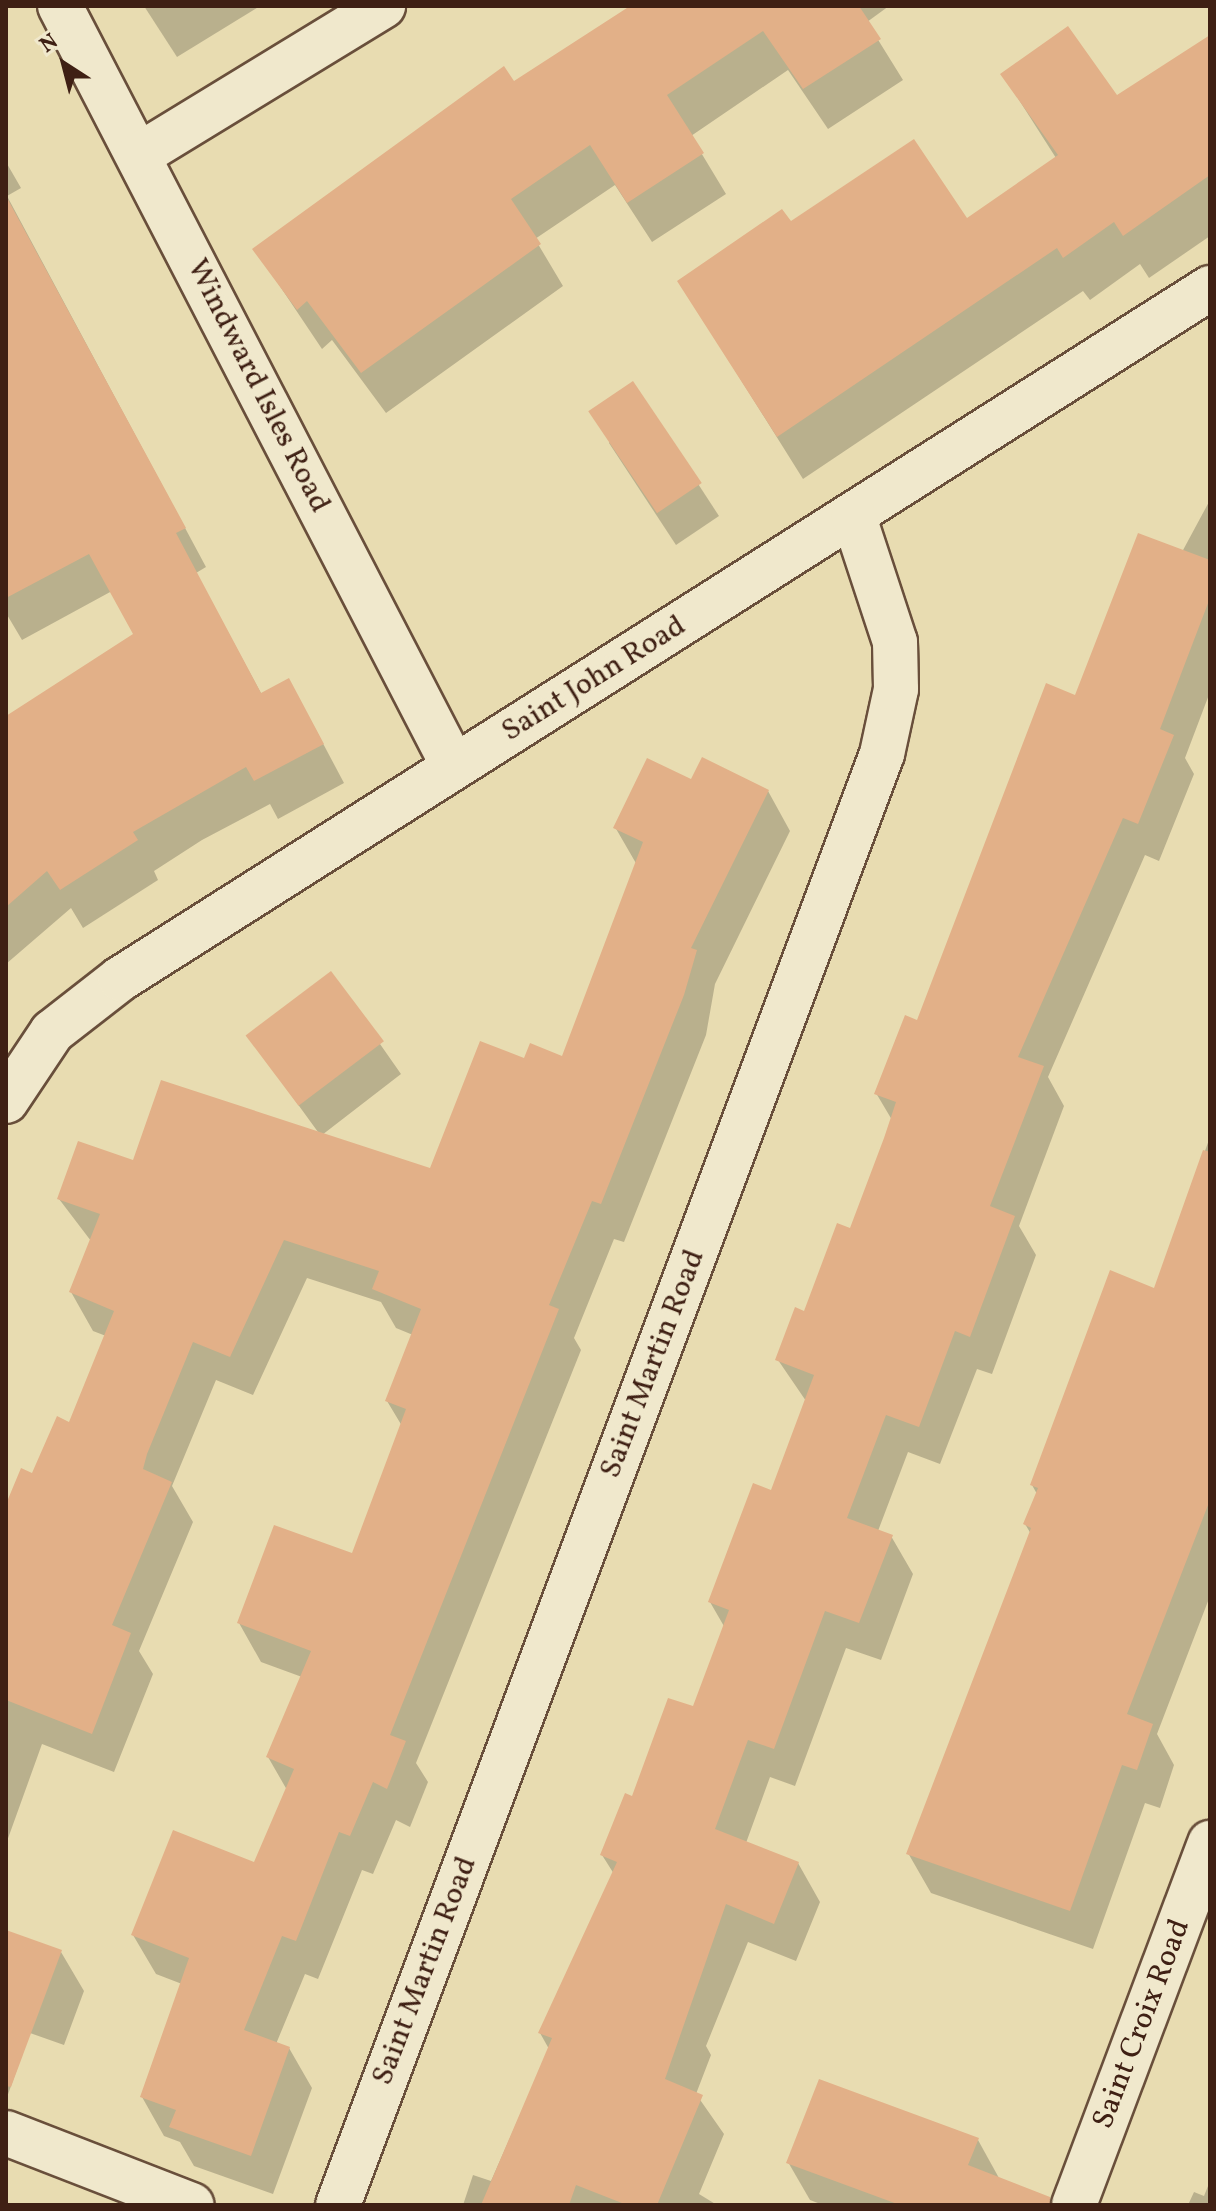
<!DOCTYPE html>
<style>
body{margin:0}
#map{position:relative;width:1216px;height:2211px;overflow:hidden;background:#e8dcb1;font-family:Vollkorn,serif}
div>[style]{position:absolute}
.shadow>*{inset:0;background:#0003}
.building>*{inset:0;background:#e2b088;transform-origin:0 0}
.roads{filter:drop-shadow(2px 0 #694f3b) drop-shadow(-2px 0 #694f3b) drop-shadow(0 2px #694f3b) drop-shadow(0 -2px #694f3b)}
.minor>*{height:44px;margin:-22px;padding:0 22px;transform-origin:22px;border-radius:22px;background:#f0e8cc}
span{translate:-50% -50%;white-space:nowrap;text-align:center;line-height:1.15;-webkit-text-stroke:7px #f0e8cc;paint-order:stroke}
.street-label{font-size:30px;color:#3f2014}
.frame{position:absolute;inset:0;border:8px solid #3f2014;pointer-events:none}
.north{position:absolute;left:24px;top:24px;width:80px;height:80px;-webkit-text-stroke:6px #f0e8cc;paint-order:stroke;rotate:324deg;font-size:22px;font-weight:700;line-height:32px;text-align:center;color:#3f2014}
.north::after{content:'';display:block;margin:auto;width:28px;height:36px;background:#3f2014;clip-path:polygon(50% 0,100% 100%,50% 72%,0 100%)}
</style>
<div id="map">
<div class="shadow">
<div style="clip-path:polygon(144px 6px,260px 6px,177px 57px)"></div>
<div style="clip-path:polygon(650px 6px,889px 6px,867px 22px,903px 80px,828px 129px,788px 70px,691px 136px,726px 194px,652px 242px,615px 185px,535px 239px,563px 286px,386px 413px,332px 340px,322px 349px,255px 249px)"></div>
<div style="clip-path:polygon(1210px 37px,1210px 236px,1149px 278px,1140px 264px,1090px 300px,1083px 291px,803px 479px,679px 281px,790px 224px,966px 221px,1056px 158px,1005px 78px,1116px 98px)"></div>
<div style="clip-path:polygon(6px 162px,21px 188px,7px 196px,206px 567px,196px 573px,262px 695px,310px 719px,344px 783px,278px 819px,270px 804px,202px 840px,154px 871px,158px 880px,83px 928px,71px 908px,6px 964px,6px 718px,136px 634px,112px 591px,22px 640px,6px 613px)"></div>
<div style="clip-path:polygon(633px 384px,719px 516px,676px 545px,609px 443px)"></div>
<div style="clip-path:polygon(1210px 500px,1210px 692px,1185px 758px,1194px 774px,1159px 861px,1145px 855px,1048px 1077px,1064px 1106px,1019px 1226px,1036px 1255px,992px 1374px,977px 1369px,940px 1464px,908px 1452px,878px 1531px,891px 1536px,913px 1574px,881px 1660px,846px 1648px,795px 1786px,770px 1777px,746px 1843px,798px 1863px,820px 1902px,796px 1961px,748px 1942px,706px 2046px,711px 2055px,696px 2094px,724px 2134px,699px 2194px,717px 2205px,463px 2205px,473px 2175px,491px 2181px,549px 2049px,540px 2033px,614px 1874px,602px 1855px,695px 1709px,725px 1628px,710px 1602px,772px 1492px,806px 1401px,778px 1360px,851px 1231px,892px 1120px,876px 1093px,919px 1022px,1076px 698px,1182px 552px)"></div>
<div style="clip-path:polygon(692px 782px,768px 791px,790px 831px,715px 984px,706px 1035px,624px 1242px,614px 1239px,574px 1338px,581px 1350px,416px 1763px,428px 1782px,410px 1827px,396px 1820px,373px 1874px,362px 1870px,318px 1979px,305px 1974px,276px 2044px,289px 2048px,312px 2088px,273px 2194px,194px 2166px,180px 2142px,164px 2136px,142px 2097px,182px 1984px,156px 1974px,133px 1935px,255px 1865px,287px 1790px,268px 1757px,302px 1677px,261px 1662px,239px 1623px,353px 1555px,402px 1426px,387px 1401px,413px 1335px,396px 1328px,381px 1302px,307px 1278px,253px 1395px,216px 1380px,172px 1486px,193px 1522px,139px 1651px,153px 1674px,114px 1772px,42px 1744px,6px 1844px,6px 1509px,70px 1424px,106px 1336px,93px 1331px,71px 1292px,91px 1241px,59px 1199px,134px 1163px,318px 1132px,249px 1037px,331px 974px,401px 1074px,322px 1135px,431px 1170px,525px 1060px,564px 1058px,637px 865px,615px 827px)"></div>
<div style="clip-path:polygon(1210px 1137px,1210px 1596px,1157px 1734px,1174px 1765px,1160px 1808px,1145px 1803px,1093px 1949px,931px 1893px,908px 1853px,1031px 1534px,1025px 1524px,1037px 1494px,1032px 1485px,1155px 1290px)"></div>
<div style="clip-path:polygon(6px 1932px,61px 1952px,84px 1991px,64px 2045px,30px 2033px,6px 2100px)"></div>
<div style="clip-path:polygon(978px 2140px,999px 2178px,1002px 2205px,823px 2205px,810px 2200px,788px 2162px)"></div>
<div style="clip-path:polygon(1210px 2181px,1210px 2205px,1188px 2205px,1194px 2192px,1204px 2196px)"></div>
</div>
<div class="building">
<div style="clip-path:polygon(630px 6px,859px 6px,881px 39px,803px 89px,763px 31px,667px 95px,704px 153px,627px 203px,590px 145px,511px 199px,541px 244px,361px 373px,307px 301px,297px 310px,252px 249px,504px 66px,514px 81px)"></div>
<div style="clip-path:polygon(1068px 26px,1117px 95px,1210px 35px,1210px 175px,1123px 236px,1114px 222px,1063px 258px,1057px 248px,777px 437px,677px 281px,782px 209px,791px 221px,914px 139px,967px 218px,1058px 155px,1000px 74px)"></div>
<div style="clip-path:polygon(6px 196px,186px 528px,176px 533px,261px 693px,289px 678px,324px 744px,254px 781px,246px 767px,133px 832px,138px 840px,60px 890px,47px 871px,6px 907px,6px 716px,133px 634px,89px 554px,6px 598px)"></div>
<div style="left:633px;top:381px;width:123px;height:54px;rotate:56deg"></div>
<div style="clip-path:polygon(1138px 533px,1210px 560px,1210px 598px,1160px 729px,1174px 735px,1138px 824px,1123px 818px,1018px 1057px,1044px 1066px,990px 1206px,1015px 1216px,970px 1337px,955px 1331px,919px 1427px,886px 1415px,847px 1518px,893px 1535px,859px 1623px,825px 1611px,774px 1749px,748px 1740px,715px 1829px,799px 1862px,774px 1924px,726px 1904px,665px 2079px,703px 2095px,657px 2205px,627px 2205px,576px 2185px,569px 2205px,481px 2205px,552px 2038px,538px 2033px,617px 1862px,600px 1855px,625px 1793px,632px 1796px,668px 1698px,693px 1706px,729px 1610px,708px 1602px,753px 1483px,771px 1490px,814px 1375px,775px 1360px,795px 1307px,804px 1311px,837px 1223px,850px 1228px,884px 1138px,896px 1102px,874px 1094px,905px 1015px,917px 1020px,1046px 683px,1075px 695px)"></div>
<div style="clip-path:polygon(702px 757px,769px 790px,691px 948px,697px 950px,684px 995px,601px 1204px,592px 1201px,549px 1305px,559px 1309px,390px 1735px,406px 1741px,387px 1789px,373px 1782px,350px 1836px,339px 1832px,296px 1941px,282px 1936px,244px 2030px,290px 2047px,251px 2156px,169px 2127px,176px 2110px,140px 2097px,189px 1958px,131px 1935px,173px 1830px,254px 1862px,294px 1769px,266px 1757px,311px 1651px,237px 1623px,274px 1525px,352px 1553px,406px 1409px,385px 1401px,421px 1309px,372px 1289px,379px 1271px,284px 1240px,230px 1357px,193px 1342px,147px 1454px,143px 1469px,172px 1482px,112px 1625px,131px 1633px,92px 1734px,6px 1700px,6px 1504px,21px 1468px,32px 1473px,57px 1416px,69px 1422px,114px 1311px,69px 1292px,100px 1214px,57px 1199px,78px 1141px,133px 1160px,161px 1080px,430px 1168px,480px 1041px,524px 1058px,530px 1043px,562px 1056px,643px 842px,613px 828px,647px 758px,691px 779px)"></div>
<div style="left:331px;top:971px;width:88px;height:107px;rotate:53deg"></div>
<div style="clip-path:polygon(1203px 1150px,1210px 1152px,1210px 1500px,1127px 1714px,1153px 1724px,1137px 1770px,1122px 1765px,1070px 1911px,906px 1854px,1031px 1528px,1023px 1524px,1038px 1488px,1030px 1485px,1110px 1270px,1154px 1288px)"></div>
<div style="clip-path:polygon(6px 1930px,62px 1950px,11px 2087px,6px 2086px)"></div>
<div style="clip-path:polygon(819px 2079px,979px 2138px,968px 2165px,1050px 2197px,1050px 2205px,900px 2205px,786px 2163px)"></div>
</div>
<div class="roads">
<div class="minor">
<div style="left:60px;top:6px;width:857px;rotate:62.63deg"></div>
<div style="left:139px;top:155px;width:286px;rotate:-31.4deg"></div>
<div style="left:6px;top:1101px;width:83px;rotate:-56.3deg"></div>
<div style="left:52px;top:1032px;width:86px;rotate:-37.9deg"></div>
<div style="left:120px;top:979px;width:1291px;rotate:-32.37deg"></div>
<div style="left:6px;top:2133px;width:199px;rotate:21.2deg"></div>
<div style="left:338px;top:2205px;width:1550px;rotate:-69.45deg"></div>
<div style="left:882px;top:754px;width:66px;rotate:-77.8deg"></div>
<div style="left:896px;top:689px;width:47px;rotate:-91.2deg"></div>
<div style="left:895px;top:642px;width:132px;rotate:-108.2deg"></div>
<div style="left:1074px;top:2205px;width:387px;rotate:-69.4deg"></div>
</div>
</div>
<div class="street-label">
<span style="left:258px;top:386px;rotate:63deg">Windward Isles Road</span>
<span style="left:594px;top:679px;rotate:-32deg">Saint John Road</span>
<span style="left:653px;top:1364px;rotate:-69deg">Saint Martin Road</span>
<span style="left:425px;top:1971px;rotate:-69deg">Saint Martin Road</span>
<span style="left:1142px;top:2024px;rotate:-69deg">Saint Croix Road</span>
</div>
<div class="frame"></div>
<div class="north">N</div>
</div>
